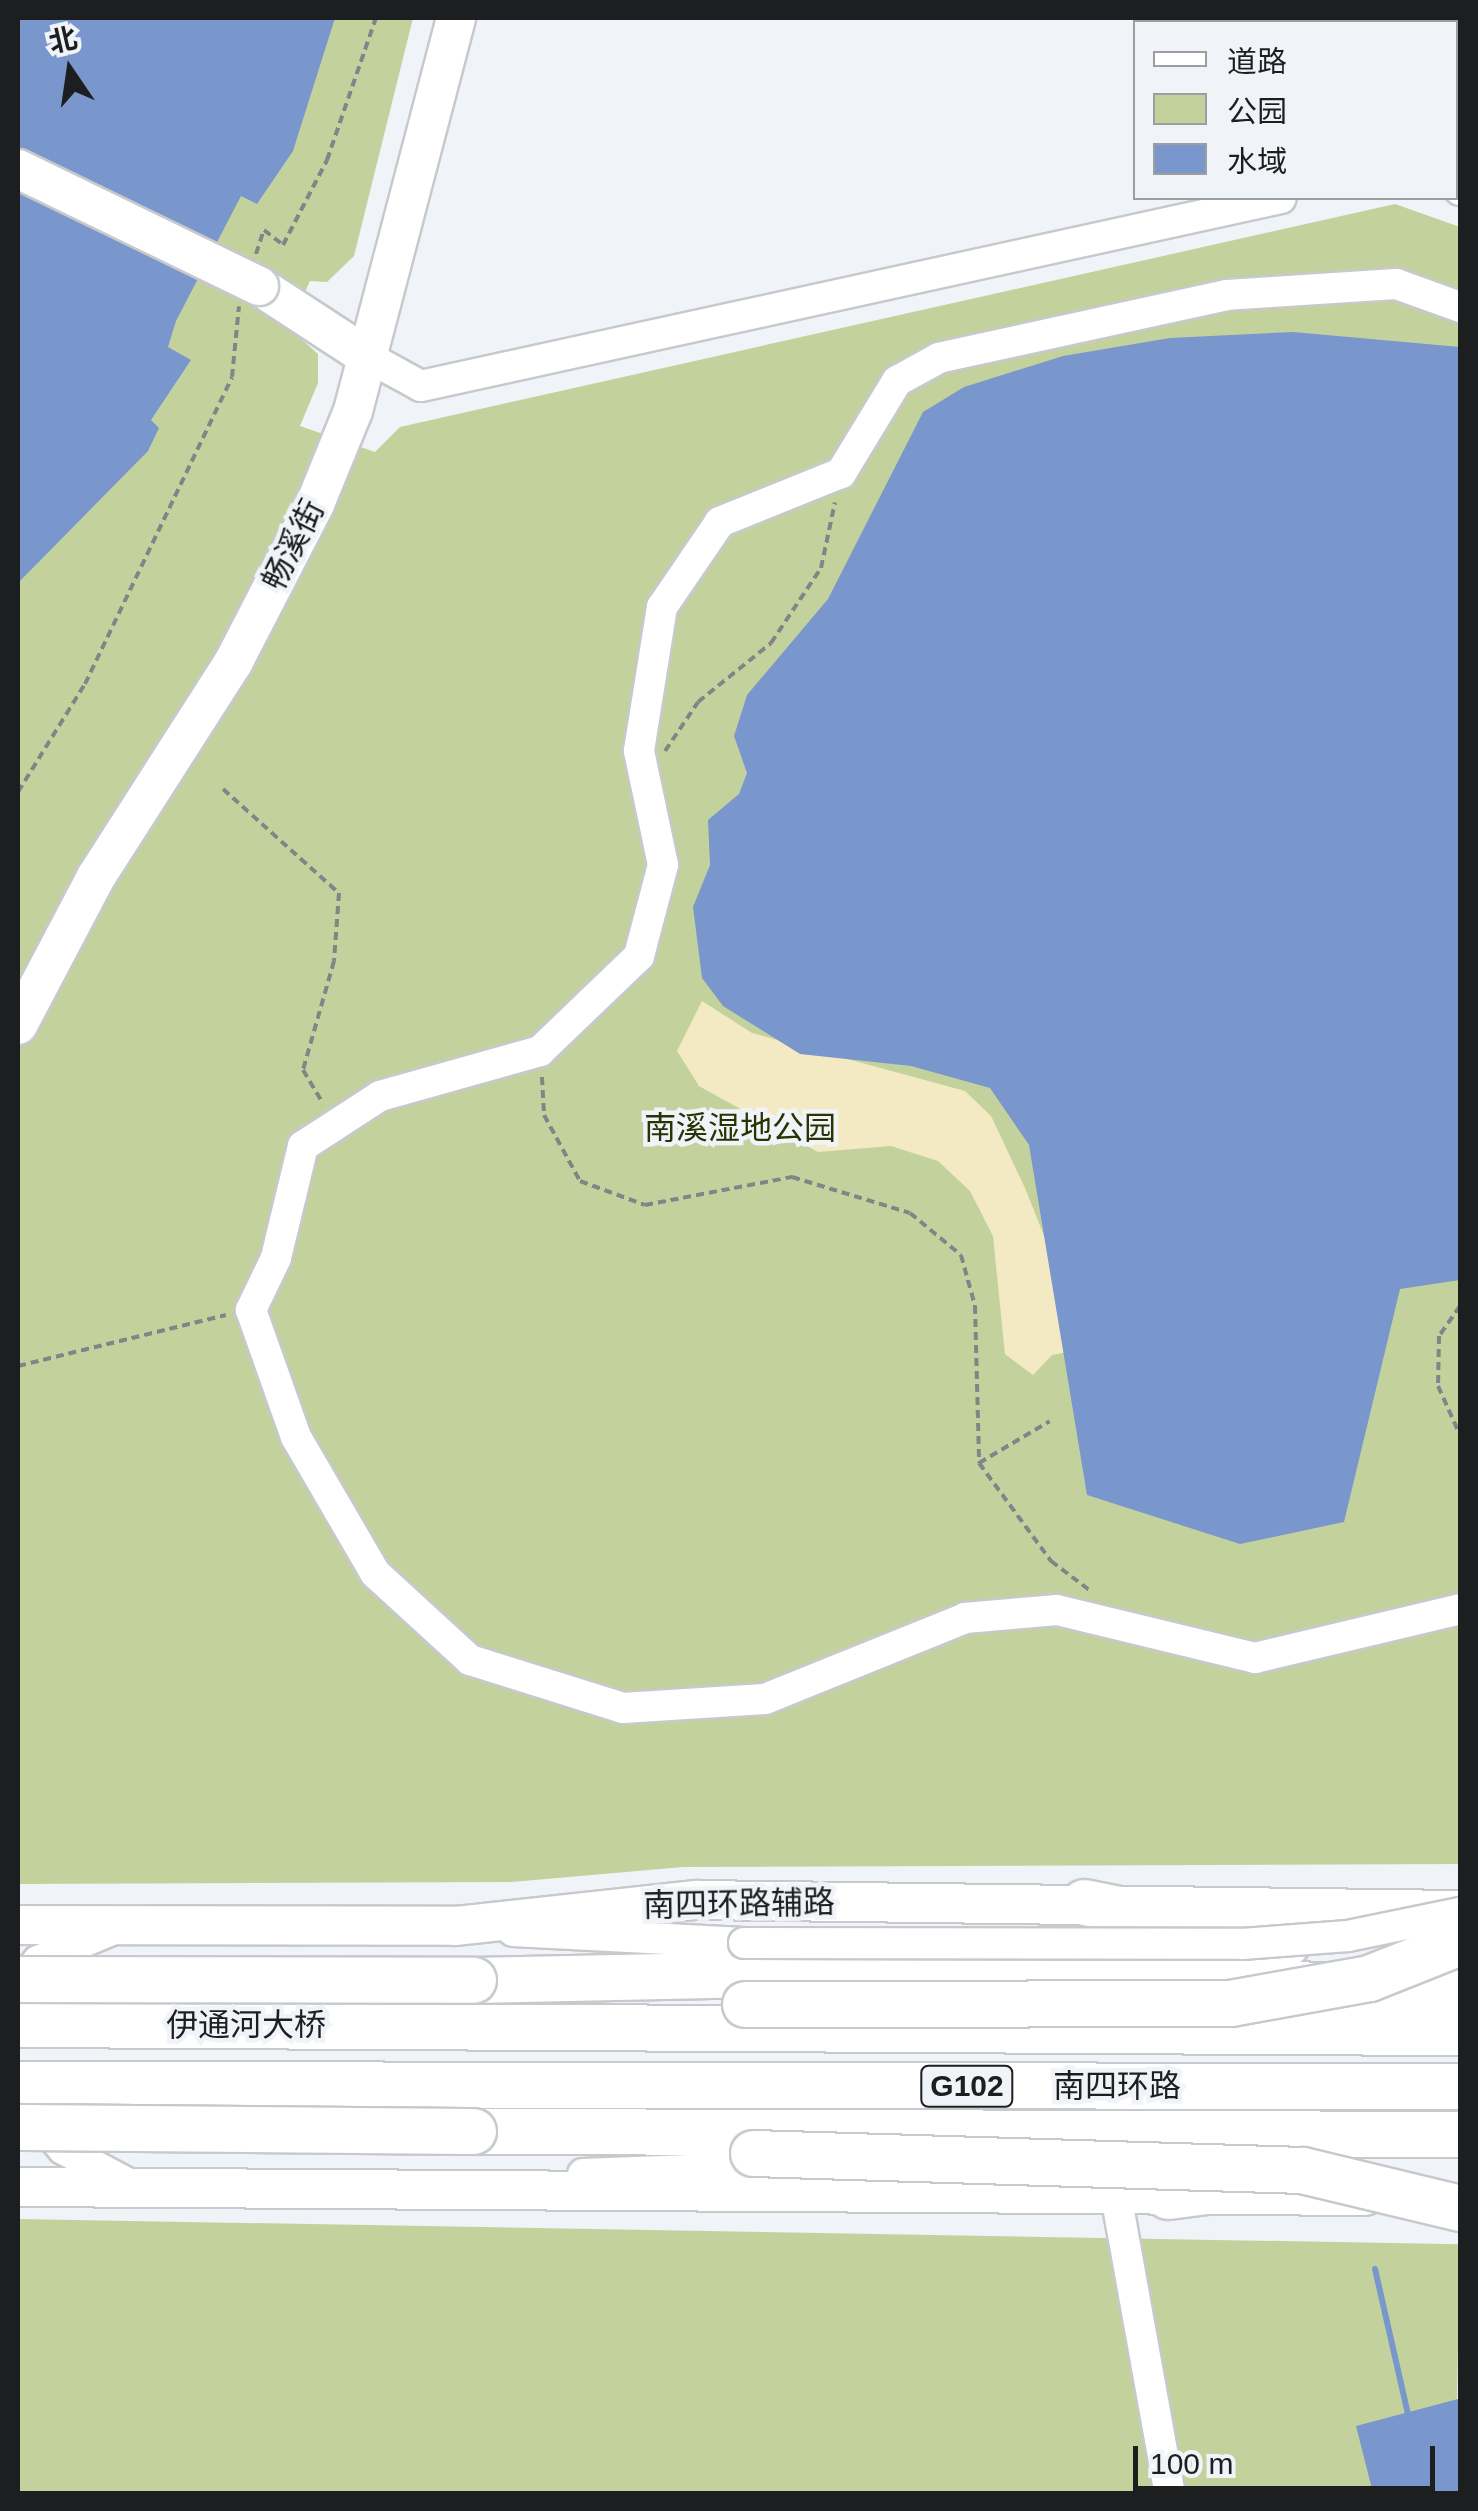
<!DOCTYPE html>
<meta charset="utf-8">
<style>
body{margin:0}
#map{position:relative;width:1478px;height:2511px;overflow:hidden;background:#f0f3f7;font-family:Helvetica,"Noto Sans SC",sans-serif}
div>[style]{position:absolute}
.green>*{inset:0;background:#c3d29d;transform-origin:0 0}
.sand>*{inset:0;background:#f3eac4}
.water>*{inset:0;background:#7997cc}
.stream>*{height:6px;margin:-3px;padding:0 3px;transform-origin:3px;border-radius:3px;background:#7997cc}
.path>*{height:4px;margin-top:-2px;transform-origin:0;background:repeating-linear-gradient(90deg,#828487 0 8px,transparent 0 13px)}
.roads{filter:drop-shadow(2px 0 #c7c9cd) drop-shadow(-2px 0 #c7c9cd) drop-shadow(0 2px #c7c9cd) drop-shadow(0 -2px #c7c9cd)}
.minor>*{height:30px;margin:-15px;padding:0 15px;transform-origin:15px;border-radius:15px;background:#fff}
.major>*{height:38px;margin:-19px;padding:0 19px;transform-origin:19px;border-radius:19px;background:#fff}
.highway>*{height:45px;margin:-22.5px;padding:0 22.5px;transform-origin:22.5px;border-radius:22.5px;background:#fff}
.bridges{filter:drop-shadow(2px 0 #c7c9cd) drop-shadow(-2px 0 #c7c9cd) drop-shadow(0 2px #c7c9cd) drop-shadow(0 -2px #c7c9cd)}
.minor-bridge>*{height:30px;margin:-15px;padding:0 15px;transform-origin:15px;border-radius:15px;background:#fff}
.major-bridge>*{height:38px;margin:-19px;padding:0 19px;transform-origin:19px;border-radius:19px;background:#fff}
.highway-bridge>*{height:45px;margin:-22.5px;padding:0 22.5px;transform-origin:22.5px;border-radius:22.5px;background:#fff}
span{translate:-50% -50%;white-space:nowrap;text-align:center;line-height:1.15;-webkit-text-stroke:9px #f0f3f7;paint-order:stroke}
.shield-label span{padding:2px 8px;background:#f0f3f7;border:2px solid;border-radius:8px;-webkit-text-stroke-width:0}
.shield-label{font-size:30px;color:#1d1e20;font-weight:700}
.street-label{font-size:32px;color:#1d1e20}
.park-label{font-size:32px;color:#293303}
.frame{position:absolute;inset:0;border:20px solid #1d1e20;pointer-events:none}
.legend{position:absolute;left:1133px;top:20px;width:325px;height:180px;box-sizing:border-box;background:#f0f3f7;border:2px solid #9c9ea1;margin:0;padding:12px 18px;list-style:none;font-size:30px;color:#1d1e20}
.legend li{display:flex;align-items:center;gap:20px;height:50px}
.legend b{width:50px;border:2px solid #9c9ea1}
.north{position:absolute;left:20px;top:20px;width:100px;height:100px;-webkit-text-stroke:8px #f0f3f7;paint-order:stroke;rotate:347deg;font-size:28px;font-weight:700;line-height:40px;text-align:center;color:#1d1e20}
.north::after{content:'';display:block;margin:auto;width:35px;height:45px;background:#1d1e20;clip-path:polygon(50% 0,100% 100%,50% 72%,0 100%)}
.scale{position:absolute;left:1133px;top:2446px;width:302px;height:45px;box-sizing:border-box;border:5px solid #1d1e20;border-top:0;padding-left:12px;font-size:30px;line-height:35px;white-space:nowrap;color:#1d1e20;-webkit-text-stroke:8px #f0f3f7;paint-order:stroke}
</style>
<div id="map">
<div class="green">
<div style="clip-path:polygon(18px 18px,413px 18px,354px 256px,327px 282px,310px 281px,289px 328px,318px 354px,318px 383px,300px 426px,375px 452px,400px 427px,1395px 204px,1460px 227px,1460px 1864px,683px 1867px,512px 1882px,18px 1884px)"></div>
<div style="left:18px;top:2219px;width:1442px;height:275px;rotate:1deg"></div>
</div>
<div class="sand">
<div style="clip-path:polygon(702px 1001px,752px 1033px,965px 1091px,991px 1116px,1025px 1188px,1054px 1261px,1073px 1351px,1052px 1355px,1033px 1375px,1005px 1354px,993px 1236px,970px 1191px,938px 1161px,891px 1146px,818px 1152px,699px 1086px,677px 1051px)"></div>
</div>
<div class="water">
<div style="clip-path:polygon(18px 18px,335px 18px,293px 151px,257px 204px,241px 196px,176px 321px,168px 347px,191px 360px,151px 420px,159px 428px,148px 451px,18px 583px)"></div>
<div style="clip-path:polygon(1293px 332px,1460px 347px,1460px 1280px,1400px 1289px,1344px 1522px,1240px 1544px,1087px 1495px,1029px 1145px,990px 1088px,911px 1066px,800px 1054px,723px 1006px,702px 978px,693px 907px,710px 865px,708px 820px,739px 794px,747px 773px,734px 736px,747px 695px,828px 599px,923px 412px,964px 387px,1063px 356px,1170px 338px)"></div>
<div style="clip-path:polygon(1458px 2399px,1460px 2493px,1373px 2493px,1356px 2426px)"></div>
</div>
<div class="stream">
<div style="left:1375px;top:2269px;width:154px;rotate:77.2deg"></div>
</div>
<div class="path">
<div style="left:256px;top:254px;width:25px;rotate:-72deg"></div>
<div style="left:264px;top:230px;width:24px;rotate:38deg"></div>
<div style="left:283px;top:245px;width:96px;rotate:-62.6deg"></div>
<div style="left:327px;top:160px;width:150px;rotate:-71deg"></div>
<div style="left:665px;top:751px;width:59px;rotate:-56deg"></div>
<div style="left:698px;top:702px;width:94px;rotate:-38.9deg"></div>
<div style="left:771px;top:643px;width:90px;rotate:-56.3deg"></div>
<div style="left:821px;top:568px;width:67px;rotate:-78deg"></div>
<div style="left:223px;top:789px;width:156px;rotate:41.9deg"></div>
<div style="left:339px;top:893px;width:68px;rotate:94.2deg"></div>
<div style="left:334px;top:961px;width:113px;rotate:105.9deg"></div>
<div style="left:303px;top:1070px;width:39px;rotate:59deg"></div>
<div style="left:18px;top:792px;width:127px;rotate:-58.2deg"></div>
<div style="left:85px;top:684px;width:340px;rotate:-64.4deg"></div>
<div style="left:232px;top:377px;width:71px;rotate:-84.4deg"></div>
<div style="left:542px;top:1077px;width:38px;rotate:87deg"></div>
<div style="left:544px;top:1115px;width:75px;rotate:61.4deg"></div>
<div style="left:580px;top:1181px;width:69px;rotate:20.3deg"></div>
<div style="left:645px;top:1205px;width:150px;rotate:-10.8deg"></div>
<div style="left:792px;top:1177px;width:123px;rotate:17deg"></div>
<div style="left:910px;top:1213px;width:66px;rotate:39.5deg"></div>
<div style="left:961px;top:1255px;width:53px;rotate:74.6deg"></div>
<div style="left:975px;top:1306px;width:157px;rotate:88.5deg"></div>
<div style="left:979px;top:1463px;width:122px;rotate:53.7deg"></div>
<div style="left:1051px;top:1561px;width:51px;rotate:37.1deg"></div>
<div style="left:1460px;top:1306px;width:37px;rotate:125deg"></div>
<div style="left:1439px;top:1336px;width:50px;rotate:91.1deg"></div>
<div style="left:1438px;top:1386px;width:54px;rotate:65.8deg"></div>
<div style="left:18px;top:1366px;width:214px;rotate:-13.8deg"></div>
<div style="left:979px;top:1463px;width:82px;rotate:-30.6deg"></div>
</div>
<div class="roads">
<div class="minor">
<div style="left:1327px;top:18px;width:4px;rotate:63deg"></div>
<div style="left:1456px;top:186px;width:6px;rotate:45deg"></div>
<div style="left:1460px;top:307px;width:68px;rotate:-160.2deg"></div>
<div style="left:1396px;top:284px;width:169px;rotate:176.3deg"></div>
<div style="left:1227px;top:295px;width:295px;rotate:167.7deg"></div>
<div style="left:939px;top:358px;width:48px;rotate:151.3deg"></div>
<div style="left:897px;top:381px;width:108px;rotate:121.3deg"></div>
<div style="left:841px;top:473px;width:131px;rotate:158deg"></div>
<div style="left:720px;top:522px;width:103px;rotate:124.3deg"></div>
<div style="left:662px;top:607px;width:146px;rotate:99.1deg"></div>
<div style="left:639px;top:751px;width:116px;rotate:78.1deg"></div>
<div style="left:663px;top:865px;width:94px;rotate:104.8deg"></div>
<div style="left:639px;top:956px;width:137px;rotate:136.2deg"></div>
<div style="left:540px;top:1051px;width:166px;rotate:164.3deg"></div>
<div style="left:380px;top:1096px;width:92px;rotate:147deg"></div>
<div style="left:303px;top:1146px;width:115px;rotate:103.6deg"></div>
<div style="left:276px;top:1258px;width:58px;rotate:115.7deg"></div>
<div style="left:251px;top:1310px;width:135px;rotate:70.5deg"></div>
<div style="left:296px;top:1437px;width:157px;rotate:59.8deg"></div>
<div style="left:375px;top:1573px;width:129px;rotate:42.5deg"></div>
<div style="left:470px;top:1660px;width:160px;rotate:17.4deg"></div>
<div style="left:623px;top:1708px;width:142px;rotate:-3.6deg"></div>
<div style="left:765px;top:1699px;width:216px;rotate:-22deg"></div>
<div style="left:965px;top:1618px;width:92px;rotate:-5deg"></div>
<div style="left:1057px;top:1610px;width:204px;rotate:13.6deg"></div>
<div style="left:1255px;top:1658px;width:211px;rotate:-13.4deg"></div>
<div style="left:368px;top:357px;width:60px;rotate:28.7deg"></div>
<div style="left:421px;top:386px;width:880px;rotate:-12.33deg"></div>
<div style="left:513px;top:1931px;width:231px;rotate:3deg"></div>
<div style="left:21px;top:1982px;width:27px;rotate:-51deg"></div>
<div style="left:38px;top:1961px;width:82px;rotate:-22.8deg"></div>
<div style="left:37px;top:2119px;width:40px;rotate:49deg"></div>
<div style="left:63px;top:2149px;width:79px;rotate:27.9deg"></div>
<div style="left:583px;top:2174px;width:194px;rotate:-2.1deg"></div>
<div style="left:1116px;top:2195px;width:304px;rotate:79.8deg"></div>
</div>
<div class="major">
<div style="left:259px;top:286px;width:130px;rotate:33.1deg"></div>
<div style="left:18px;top:1025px;width:167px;rotate:-62.2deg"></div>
<div style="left:96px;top:877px;width:254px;rotate:-57.4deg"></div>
<div style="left:233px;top:663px;width:179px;rotate:-62.7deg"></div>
<div style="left:315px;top:504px;width:100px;rotate:-67.8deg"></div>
<div style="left:353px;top:411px;width:406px;rotate:-75.3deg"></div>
<div style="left:18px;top:1925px;width:437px;rotate:0.1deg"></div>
<div style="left:455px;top:1926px;width:242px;rotate:-6.2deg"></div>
<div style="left:696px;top:1900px;width:764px;rotate:0.75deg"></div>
<div style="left:18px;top:2187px;width:1347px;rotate:0.38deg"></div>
</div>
<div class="highway">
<div style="left:1084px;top:1902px;width:207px;rotate:11.4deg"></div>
<div style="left:473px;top:1980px;width:489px;rotate:-1.2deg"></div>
<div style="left:962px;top:1970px;width:498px;rotate:2.4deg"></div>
<div style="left:18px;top:2024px;width:1442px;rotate:0.32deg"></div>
<div style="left:18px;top:2084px;width:1442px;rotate:0.08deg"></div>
<div style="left:473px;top:2131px;width:987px;rotate:0.17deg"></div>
<div style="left:1168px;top:2196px;width:108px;rotate:-7.5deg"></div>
</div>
</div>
<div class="bridges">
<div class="minor-bridge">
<div style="left:744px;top:1943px;width:498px;rotate:0.1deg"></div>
<div style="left:1242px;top:1944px;width:106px;rotate:-4.3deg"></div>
<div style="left:1348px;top:1936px;width:114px;rotate:-11.6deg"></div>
</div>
<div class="major-bridge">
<div style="left:18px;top:169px;width:268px;rotate:25.9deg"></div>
</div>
<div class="highway-bridge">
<div style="left:18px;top:1979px;width:455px;rotate:0.1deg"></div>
<div style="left:745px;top:2004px;width:485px;rotate:-0.1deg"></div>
<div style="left:1230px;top:2003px;width:141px;rotate:-10.2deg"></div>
<div style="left:1369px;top:1978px;width:98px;rotate:-21.6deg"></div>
<div style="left:18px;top:2127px;width:455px;rotate:0.5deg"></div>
<div style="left:753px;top:2153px;width:549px;rotate:1.77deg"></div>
<div style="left:1302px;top:2170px;width:163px;rotate:13.5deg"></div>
</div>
</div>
<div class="shield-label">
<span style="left:967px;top:2086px">G102</span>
</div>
<div class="street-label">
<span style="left:293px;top:545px;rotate:-63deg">畅溪街</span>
<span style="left:739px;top:1904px;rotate:-1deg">南四环路辅路</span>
<span style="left:246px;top:2025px">伊通河大桥</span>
<span style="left:1117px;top:2086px">南四环路</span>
</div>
<div class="park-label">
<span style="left:740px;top:1128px">南溪湿地公园</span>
</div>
<div class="frame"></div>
<ul class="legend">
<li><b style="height:12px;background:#fff"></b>道路</li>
<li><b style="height:28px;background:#c3d29d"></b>公园</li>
<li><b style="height:28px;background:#7997cc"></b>水域</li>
</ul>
<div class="north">北</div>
<div class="scale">100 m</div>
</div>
